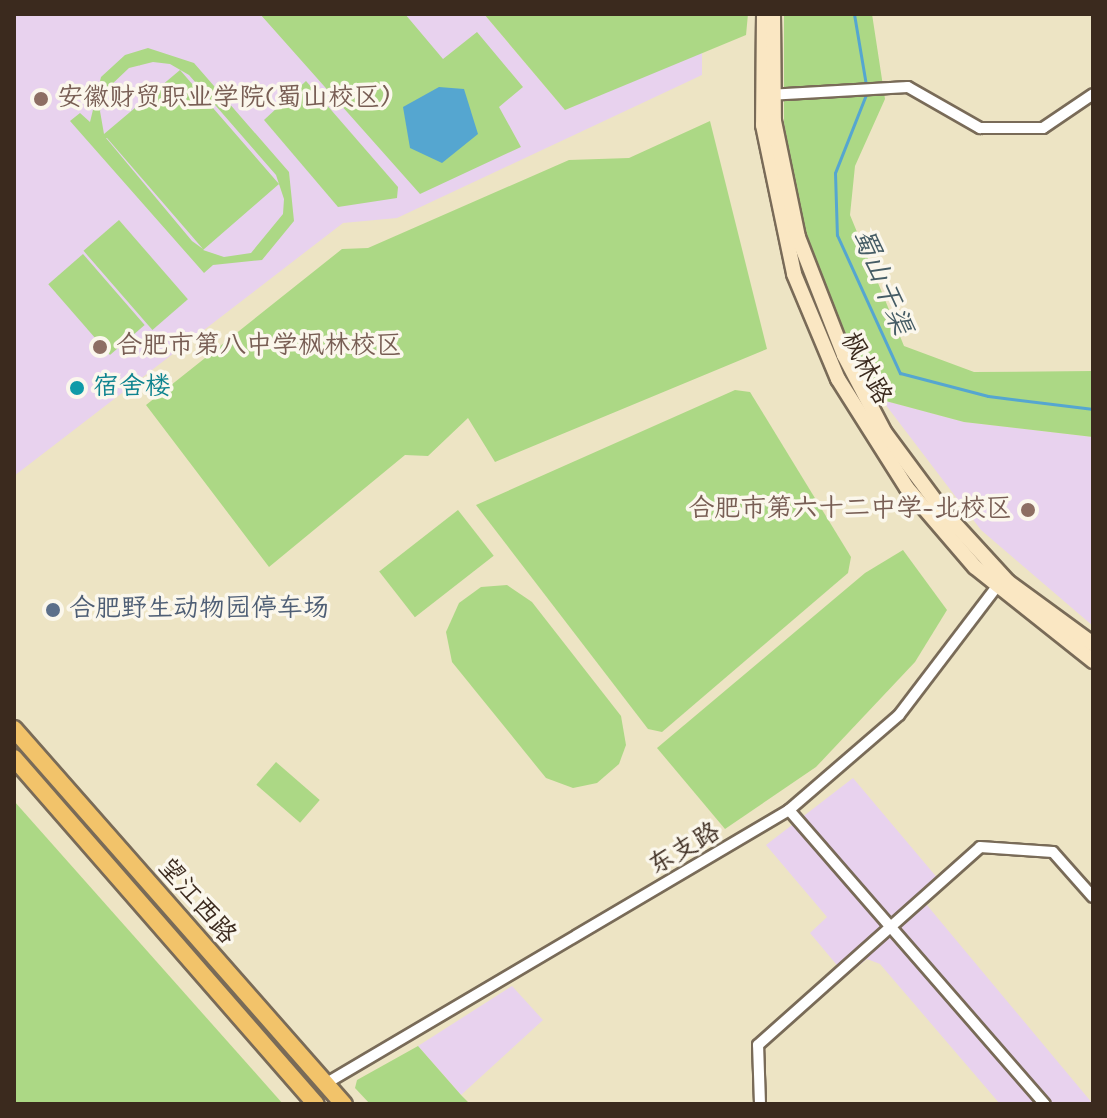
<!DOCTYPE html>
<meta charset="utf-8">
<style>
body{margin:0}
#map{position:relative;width:1107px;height:1118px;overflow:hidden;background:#ede4c4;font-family:Mynerve,"LXGW WenKai TC",sans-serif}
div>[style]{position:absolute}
.built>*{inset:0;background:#e8d2ee}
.green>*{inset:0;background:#acd885;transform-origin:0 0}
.water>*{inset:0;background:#55a6d0}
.stream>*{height:3px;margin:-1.5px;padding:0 1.5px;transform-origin:1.5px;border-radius:1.5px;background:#55a6d0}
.roads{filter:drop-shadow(2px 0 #796b58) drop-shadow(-2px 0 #796b58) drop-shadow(0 2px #796b58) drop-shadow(0 -2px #796b58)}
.minor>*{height:10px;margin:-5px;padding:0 5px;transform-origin:5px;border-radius:5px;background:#fff}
.secondary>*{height:14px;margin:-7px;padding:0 7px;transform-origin:7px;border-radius:7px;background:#fae7c3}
.primary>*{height:16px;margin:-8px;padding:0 8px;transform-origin:8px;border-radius:8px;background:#f2c36a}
.dots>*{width:22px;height:22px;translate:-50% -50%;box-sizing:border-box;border:4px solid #fbf7ec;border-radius:50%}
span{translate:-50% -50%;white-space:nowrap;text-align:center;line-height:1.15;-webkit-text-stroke:7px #fbf7ec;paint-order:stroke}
.education-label{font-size:26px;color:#785e54}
.left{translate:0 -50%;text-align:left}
.right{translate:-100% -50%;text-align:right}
.street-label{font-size:26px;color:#3b2a1e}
.culture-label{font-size:26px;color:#0d838f}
.service-label{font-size:26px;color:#4e5e75}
.water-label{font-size:28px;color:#455c65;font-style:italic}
.frame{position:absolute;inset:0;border:16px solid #3b2a1e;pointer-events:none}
</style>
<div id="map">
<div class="built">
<div style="clip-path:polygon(14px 14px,484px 14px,565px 110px,702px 50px,702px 75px,397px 218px,343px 223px,14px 476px)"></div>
<div style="clip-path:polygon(882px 400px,964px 422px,1093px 437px,1093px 626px,981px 530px)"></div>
<div style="clip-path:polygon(853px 778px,945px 887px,926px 904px,1093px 1104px,1000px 1104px,880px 964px,867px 959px,846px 976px,810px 933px,827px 917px,766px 845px)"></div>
<div style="clip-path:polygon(512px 986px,543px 1020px,461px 1095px,418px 1046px)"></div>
</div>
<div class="green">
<div style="clip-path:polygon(260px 14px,405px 14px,443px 59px,477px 32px,523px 87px,499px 107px,521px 147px,420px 194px)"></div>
<div style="clip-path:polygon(484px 14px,748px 14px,746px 35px,565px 110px)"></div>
<div style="clip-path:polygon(784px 14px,872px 14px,885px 99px,855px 166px,850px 215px,904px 346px,974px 372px,1093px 371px,1093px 437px,964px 422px,882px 400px,839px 328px,804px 230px,784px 123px)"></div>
<div style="clip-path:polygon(evenodd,148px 48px,194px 63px,289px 172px,294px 221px,262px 260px,213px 265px,204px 273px,70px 121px,80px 113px,90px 122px,101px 77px,125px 55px,148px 48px,153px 62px,170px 64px,189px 75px,276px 175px,284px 199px,283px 214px,251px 253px,224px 257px,203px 250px,279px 184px,180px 70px,104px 134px,100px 111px,109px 87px,129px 68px,153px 62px,148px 48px,106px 138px,107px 138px,203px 249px,192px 241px,106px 138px)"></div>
<div style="clip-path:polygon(306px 81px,398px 187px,397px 198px,338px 207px,264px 120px)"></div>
<div style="clip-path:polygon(710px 121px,767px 349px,495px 462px,468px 418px,428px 456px,405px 455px,269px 567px,146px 405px,342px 249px,368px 248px,569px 160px,629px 158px)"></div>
<div style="left:119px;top:220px;width:105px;height:47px;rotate:49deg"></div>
<div style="left:83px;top:254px;width:94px;height:46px;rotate:49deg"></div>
<div style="clip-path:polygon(735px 390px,750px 392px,851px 557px,848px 573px,662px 732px,648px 729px,476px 505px)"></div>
<div style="left:458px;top:510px;width:58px;height:100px;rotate:52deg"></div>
<div style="clip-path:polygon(903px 550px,947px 610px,915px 662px,816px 767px,725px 829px,657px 748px,865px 573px)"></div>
<div style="clip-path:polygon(507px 585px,532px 602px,621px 716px,626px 745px,619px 764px,597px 783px,573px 788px,546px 778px,452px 662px,446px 632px,459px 603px,481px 587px)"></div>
<div style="left:276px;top:762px;width:58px;height:30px;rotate:41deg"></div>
<div style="clip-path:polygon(14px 801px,283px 1104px,14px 1104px)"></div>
<div style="clip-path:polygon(418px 1046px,461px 1095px,470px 1104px,370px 1104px,355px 1088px,357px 1080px)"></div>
</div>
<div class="water">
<div style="clip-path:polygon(439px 87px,464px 89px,478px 134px,442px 163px,410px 148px,403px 107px)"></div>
</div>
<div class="stream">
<div style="left:854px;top:14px;width:72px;rotate:80.4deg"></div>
<div style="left:867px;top:92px;width:87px;rotate:111.6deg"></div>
<div style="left:835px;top:173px;width:62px;rotate:88.2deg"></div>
<div style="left:837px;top:235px;width:152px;rotate:65.5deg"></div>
<div style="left:900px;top:373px;width:91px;rotate:14.6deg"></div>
<div style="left:988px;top:396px;width:106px;rotate:7.1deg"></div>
</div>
<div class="roads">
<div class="minor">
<div style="left:768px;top:95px;width:140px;rotate:-3.3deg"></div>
<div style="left:908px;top:87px;width:83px;rotate:29.7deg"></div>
<div style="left:980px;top:128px;width:63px"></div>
<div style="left:1043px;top:128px;width:60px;rotate:-34.2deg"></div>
<div style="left:789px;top:810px;width:390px;rotate:49deg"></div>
<div style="left:325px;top:1084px;width:539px;rotate:-30.56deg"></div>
<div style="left:789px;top:810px;width:145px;rotate:-40.8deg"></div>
<div style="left:899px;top:715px;width:170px;rotate:-52.7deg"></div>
<div style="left:760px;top:1104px;width:59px;rotate:-91.9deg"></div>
<div style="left:758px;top:1045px;width:297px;rotate:-41.7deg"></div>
<div style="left:980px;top:847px;width:73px;rotate:3.9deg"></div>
<div style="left:1053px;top:852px;width:60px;rotate:48.4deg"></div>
</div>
<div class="secondary">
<div style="left:764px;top:14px;width:111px;rotate:90.5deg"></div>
<div style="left:763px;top:125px;width:152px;rotate:78.2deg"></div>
<div style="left:794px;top:274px;width:114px;rotate:67.3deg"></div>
<div style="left:838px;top:379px;width:129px;rotate:57.7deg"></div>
<div style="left:907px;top:488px;width:104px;rotate:49.3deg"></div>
<div style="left:975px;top:567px;width:151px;rotate:38.5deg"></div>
<div style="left:773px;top:14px;width:107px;rotate:89.5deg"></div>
<div style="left:774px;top:121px;width:118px;rotate:78.3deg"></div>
<div style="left:798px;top:237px;width:127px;rotate:68.7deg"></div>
<div style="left:844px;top:355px;width:88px;rotate:62.3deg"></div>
<div style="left:885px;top:433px;width:97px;rotate:53.4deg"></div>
<div style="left:943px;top:511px;width:96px;rotate:47.5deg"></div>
<div style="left:1008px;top:582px;width:105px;rotate:36.1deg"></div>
</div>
<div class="primary">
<div style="left:14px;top:729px;width:500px;rotate:48.7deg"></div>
<div style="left:14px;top:758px;width:459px;rotate:48.9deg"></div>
</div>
</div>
<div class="dots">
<div style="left:41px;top:99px;background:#8d6e63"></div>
<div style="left:100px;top:347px;background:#8d6e63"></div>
<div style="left:77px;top:388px;background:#0f9aa8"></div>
<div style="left:1028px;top:510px;background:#8d6e63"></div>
<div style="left:53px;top:610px;background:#5c6f8a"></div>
</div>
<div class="education-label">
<span class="left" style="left:57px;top:99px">安徽财贸职业学院(蜀山校区)</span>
<span class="left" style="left:116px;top:347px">合肥市第八中学枫林校区</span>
<span class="right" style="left:1012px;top:510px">合肥市第六十二中学-北校区</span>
</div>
<div class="street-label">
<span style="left:865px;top:369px;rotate:62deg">枫林路</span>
<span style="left:685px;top:850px;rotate:-30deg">东支路</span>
<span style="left:196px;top:902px;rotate:49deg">望江西路</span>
</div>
<div class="culture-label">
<span class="left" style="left:93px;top:388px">宿舍楼</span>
</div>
<div class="service-label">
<span class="left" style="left:69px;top:610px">合肥野生动物园停车场</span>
</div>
<div class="water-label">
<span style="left:881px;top:282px;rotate:68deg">蜀山干渠</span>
</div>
<div class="frame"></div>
</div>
